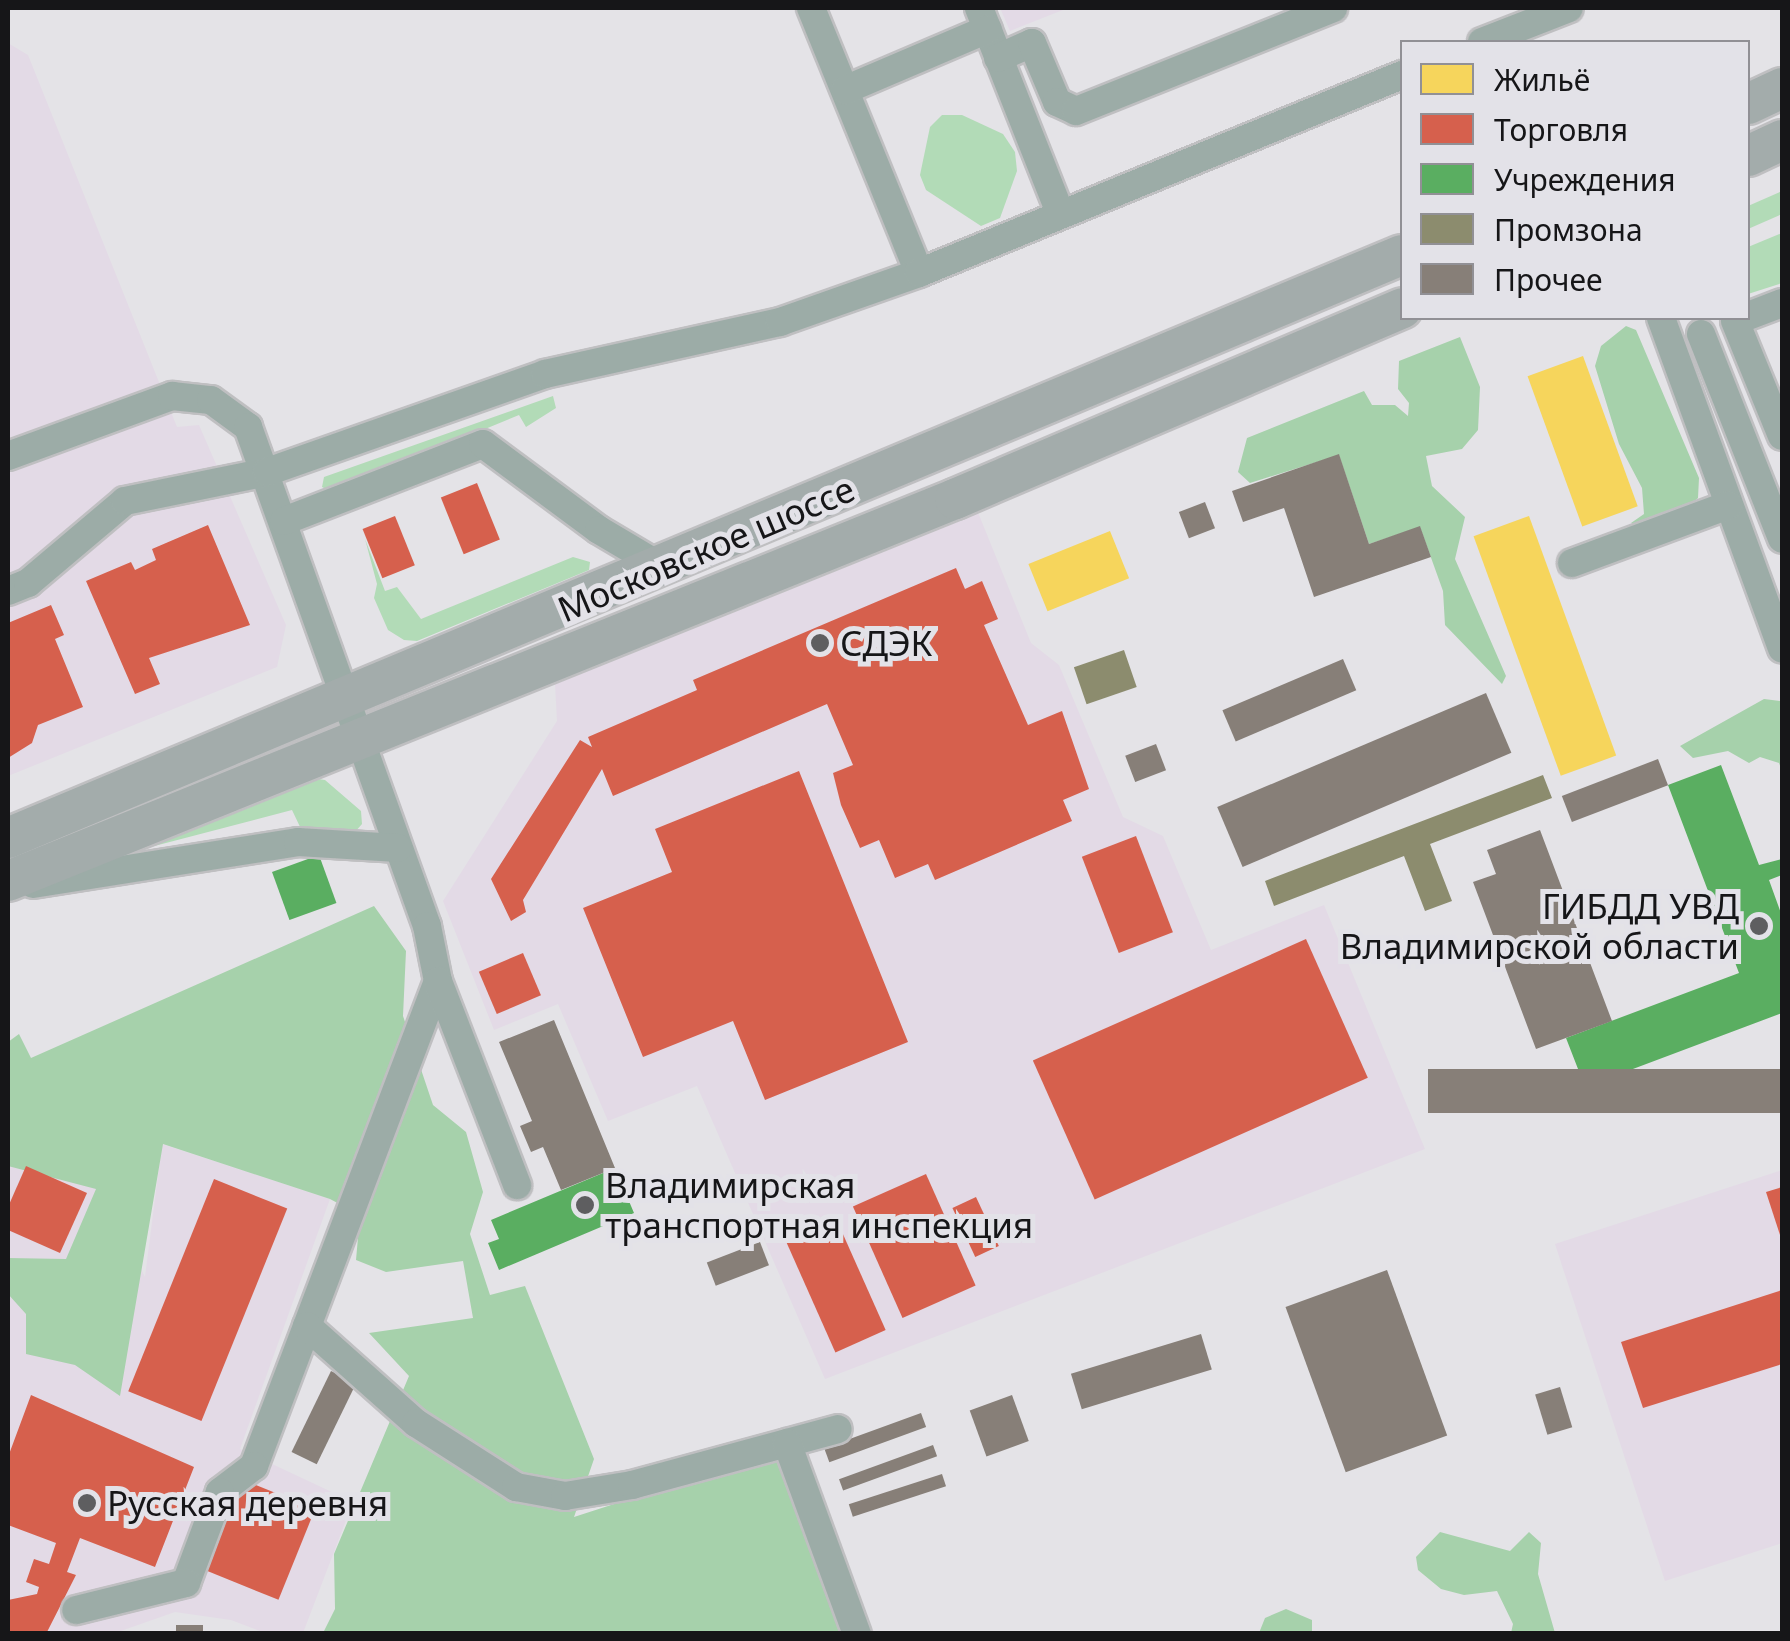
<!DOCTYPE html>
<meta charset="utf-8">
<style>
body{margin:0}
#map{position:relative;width:1790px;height:1641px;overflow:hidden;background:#e4e3e7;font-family:"Noto Sans",sans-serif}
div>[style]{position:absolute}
.commercial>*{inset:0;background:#e3dae6}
.green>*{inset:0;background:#b2dbb7}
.forest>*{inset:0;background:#a6d1ab}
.homes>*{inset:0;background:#f6d55c;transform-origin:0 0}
.shops>*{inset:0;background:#d6604d;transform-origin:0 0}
.public>*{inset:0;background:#5aae61;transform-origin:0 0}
.industry>*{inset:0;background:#8c8c6e;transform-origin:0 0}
.building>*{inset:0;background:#877f78;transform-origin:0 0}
.roads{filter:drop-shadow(2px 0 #bfbfc1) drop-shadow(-2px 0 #bfbfc1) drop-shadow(0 2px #bfbfc1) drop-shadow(0 -2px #bfbfc1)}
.minor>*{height:28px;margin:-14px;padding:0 14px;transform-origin:14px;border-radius:14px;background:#9caca7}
.highway>*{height:40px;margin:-20px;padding:0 20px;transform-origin:20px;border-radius:20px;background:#a3acab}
.dots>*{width:28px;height:28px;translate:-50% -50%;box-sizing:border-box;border:5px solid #e3e2e8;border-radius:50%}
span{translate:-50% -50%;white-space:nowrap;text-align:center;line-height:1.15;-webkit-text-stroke:10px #e3e2e8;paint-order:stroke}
.street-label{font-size:35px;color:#161618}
.poi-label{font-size:35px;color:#161618}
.left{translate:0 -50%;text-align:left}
.right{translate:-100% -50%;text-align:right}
.frame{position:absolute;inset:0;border:10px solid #161618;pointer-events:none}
.legend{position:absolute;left:1400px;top:40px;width:350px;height:280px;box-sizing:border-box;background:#e3e2e8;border:2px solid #919095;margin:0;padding:12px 18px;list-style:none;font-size:30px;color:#161618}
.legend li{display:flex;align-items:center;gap:20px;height:50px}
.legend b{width:50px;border:2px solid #919095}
</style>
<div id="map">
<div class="commercial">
<div style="clip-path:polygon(1000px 8px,1068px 8px,1010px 31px)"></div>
<div style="clip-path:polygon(8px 43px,28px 55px,177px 427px,199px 425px,286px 625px,277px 667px,8px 776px)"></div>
<div style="clip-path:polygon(977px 510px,1031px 643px,1059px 665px,1123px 817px,1163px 836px,1211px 950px,1324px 905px,1425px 1149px,825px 1379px,697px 1086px,608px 1121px,558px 1004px,494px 1030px,443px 901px,557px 721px,555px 684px)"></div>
<div style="clip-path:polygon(162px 1144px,330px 1199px,240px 1449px,353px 1502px,303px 1633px,265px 1633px,231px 1620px,175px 1612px,115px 1633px,8px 1634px,8px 1154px,98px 1183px,145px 1277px)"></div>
<div style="clip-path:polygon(1782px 1170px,1782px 1543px,1665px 1581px,1555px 1244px)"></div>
</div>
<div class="green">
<div style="clip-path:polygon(942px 115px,962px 115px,1003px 134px,1015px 152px,1017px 171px,1000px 218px,981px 226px,926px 190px,920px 175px,930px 127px)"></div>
<div style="clip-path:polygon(1782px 191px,1782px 214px,1748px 229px,1748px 206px)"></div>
<div style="clip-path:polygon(1782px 233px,1782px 283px,1748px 294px,1748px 247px)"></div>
<div style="clip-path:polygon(553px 396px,556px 408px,526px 427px,519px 415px,332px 492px,322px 487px,324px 477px)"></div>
<div style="clip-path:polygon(365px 539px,385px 591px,397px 587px,421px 619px,573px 557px,590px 562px,589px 570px,417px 641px,404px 640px,388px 630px,374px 598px,377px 584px)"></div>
<div style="clip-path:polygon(304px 777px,325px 780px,361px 811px,362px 824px,354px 833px,302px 831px,292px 810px,116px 856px)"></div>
</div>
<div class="forest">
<div style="clip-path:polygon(1626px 326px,1636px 330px,1699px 478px,1698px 498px,1678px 517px,1641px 527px,1631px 523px,1644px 514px,1642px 488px,1619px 444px,1595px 366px,1601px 346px)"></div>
<div style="clip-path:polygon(1460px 337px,1480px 387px,1478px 430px,1462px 449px,1426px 456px,1432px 486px,1465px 517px,1455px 559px,1506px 676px,1502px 684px,1445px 625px,1443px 591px,1420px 527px,1369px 544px,1339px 455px,1250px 483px,1238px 472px,1247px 438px,1364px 391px,1372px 405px,1395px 405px,1408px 416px,1409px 403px,1398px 389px,1399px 361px)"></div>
<div style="clip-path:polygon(1764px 699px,1780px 701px,1782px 710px,1782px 771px,1779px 763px,1760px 757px,1749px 763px,1728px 751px,1693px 758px,1680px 746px)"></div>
<div style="clip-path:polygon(374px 906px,406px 951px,403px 1016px,433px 1105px,466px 1132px,483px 1192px,470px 1234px,490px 1295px,525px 1286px,594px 1459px,574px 1517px,775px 1452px,844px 1633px,323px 1633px,335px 1609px,334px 1554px,409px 1376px,369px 1333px,473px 1318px,463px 1261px,386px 1272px,356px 1260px,360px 1215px,330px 1199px,163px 1144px,120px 1396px,75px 1365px,26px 1354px,26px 1314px,8px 1294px,8px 1258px,66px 1259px,96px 1189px,8px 1166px,8px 1042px,19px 1034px,31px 1058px)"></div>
<div style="clip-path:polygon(1440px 1532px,1510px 1551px,1529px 1532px,1541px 1543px,1538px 1574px,1555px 1633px,1511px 1633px,1513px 1624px,1497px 1591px,1464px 1595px,1441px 1589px,1418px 1570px,1416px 1557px)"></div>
<div style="clip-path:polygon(1286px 1609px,1312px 1620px,1312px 1633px,1259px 1633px,1265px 1618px)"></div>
</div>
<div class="homes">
<div style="left:1583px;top:356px;width:160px;height:59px;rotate:70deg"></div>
<div style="left:1529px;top:516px;width:255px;height:59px;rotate:70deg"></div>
<div style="left:1110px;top:531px;width:51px;height:88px;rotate:68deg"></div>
</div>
<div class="shops">
<div style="left:477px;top:483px;width:61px;height:39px;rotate:68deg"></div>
<div style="left:395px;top:516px;width:53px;height:35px;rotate:68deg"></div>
<div style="clip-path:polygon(208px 525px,250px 625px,149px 658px,160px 684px,135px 694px,86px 581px,131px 562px,135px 570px,156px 560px,152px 549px)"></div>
<div style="clip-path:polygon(956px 568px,965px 589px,982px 581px,998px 619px,984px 625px,1028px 725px,1062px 711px,1089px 789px,1063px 800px,1072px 821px,935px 880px,928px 864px,895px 878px,879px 840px,860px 848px,841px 805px,833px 773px,853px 765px,827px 704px,613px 796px,602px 769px,523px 900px,526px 912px,511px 921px,491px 879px,580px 740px,592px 747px,588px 737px,697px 690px,693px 680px)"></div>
<div style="clip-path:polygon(51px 605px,64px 635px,55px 639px,83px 707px,38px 725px,32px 743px,8px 758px,8px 623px)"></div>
<div style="clip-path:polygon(799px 771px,908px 1042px,765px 1100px,733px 1021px,643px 1057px,583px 908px,672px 872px,655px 829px)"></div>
<div style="left:1136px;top:836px;width:103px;height:58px;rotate:69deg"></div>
<div style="left:1306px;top:939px;width:152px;height:299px;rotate:66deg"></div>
<div style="left:523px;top:953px;width:46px;height:48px;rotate:67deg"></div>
<div style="clip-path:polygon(26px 1166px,87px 1193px,60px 1253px,8px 1230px,8px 1207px)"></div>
<div style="left:926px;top:1174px;width:122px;height:80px;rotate:66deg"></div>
<div style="left:214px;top:1179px;width:79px;height:229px;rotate:22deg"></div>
<div style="clip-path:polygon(1782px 1187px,1782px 1241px,1766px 1192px)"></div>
<div style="left:976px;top:1197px;width:54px;height:26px;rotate:65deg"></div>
<div style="left:834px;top:1214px;width:127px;height:55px;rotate:66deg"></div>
<div style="clip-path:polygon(1782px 1290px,1782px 1364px,1643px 1408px,1621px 1342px)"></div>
<div style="clip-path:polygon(31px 1395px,194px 1467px,155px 1567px,80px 1538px,67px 1572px,76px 1575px,46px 1634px,8px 1634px,8px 1600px,37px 1594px,39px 1587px,26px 1582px,34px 1559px,49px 1564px,56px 1543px,8px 1525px,8px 1457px)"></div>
<div style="left:241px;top:1479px;width:80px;height:98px;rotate:22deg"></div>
</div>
<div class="public">
<div style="clip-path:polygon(1721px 765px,1759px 865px,1782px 859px,1782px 875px,1769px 880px,1782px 916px,1782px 1013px,1585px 1087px,1566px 1038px,1739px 973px,1668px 785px)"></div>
<div style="left:319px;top:855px;width:51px;height:50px;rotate:70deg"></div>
<div style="clip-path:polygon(615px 1168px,634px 1213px,499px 1270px,488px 1243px,499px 1239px,491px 1220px)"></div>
</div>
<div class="industry">
<div style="left:1124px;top:650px;width:39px;height:53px;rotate:71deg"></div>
<div style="clip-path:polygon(1543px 775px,1552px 798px,1430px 844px,1452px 901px,1425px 911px,1404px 856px,1274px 906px,1265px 881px)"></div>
</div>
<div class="building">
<div style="clip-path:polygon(1339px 454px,1369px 544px,1420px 526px,1431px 557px,1314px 597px,1284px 508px,1243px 522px,1232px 491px)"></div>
<div style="left:1205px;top:502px;width:28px;height:28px;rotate:69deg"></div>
<div style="left:1343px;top:659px;width:34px;height:131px;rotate:67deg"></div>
<div style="left:1486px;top:693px;width:65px;height:292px;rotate:67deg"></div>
<div style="left:1156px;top:744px;width:28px;height:33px;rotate:69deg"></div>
<div style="left:1658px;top:759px;width:28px;height:103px;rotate:69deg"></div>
<div style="clip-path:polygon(1540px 830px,1612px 1021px,1536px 1049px,1473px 882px,1496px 874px,1487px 850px)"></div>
<div style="clip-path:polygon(554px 1020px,615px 1168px,561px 1190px,543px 1147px,531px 1152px,520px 1126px,532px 1121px,499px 1042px)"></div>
<div style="left:1782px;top:1069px;width:44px;height:354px;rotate:90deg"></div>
<div style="left:760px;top:1242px;width:25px;height:57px;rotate:69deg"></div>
<div style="left:1387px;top:1270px;width:176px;height:108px;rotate:70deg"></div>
<div style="left:1201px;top:1334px;width:37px;height:136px;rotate:73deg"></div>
<div style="left:331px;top:1371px;width:28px;height:90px;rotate:26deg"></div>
<div style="left:1560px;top:1387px;width:42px;height:26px;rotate:73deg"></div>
<div style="left:1012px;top:1395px;width:49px;height:45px;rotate:70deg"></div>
<div style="left:921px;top:1413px;width:15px;height:103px;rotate:70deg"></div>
<div style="left:933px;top:1445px;width:12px;height:100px;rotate:70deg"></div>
<div style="left:942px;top:1474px;width:13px;height:98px;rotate:72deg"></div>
<div style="left:203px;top:1625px;width:9px;height:27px;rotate:90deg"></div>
</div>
<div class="roads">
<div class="minor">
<div style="left:811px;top:8px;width:286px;rotate:67.8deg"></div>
<div style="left:979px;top:8px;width:220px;rotate:68.4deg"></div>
<div style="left:1482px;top:42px;width:93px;rotate:-21.3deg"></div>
<div style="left:998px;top:58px;width:37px;rotate:-24deg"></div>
<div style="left:1032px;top:43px;width:64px;rotate:67deg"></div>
<div style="left:1057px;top:102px;width:21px;rotate:25deg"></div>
<div style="left:1076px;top:111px;width:277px;rotate:-21.8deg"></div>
<div style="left:845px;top:90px;width:155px;rotate:-23.1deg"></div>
<div style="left:1748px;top:316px;width:36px;rotate:-21deg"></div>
<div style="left:1661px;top:318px;width:352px;rotate:69.9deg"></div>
<div style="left:1735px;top:321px;width:124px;rotate:67.8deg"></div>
<div style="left:1701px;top:334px;width:220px;rotate:68.4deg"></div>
<div style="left:8px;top:456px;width:175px;rotate:-20.1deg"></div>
<div style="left:172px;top:396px;width:39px;rotate:6deg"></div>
<div style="left:211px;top:400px;width:46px;rotate:36.1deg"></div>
<div style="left:248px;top:427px;width:530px;rotate:70.27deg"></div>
<div style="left:427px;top:926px;width:56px;rotate:78.7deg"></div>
<div style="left:438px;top:981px;width:519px;rotate:110.78deg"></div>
<div style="left:254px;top:1466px;width:43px;rotate:142.6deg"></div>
<div style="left:220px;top:1492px;width:97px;rotate:110.5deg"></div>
<div style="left:186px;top:1583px;width:113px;rotate:166.2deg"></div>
<div style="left:284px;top:521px;width:213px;rotate:-21.2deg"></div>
<div style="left:483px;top:444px;width:144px;rotate:36.6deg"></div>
<div style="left:599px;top:530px;width:74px;rotate:30.7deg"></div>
<div style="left:1572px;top:563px;width:167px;rotate:-20.3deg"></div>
<div style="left:8px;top:591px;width:22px;rotate:-22deg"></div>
<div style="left:28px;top:583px;width:127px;rotate:-40.2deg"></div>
<div style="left:125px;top:501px;width:145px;rotate:-11.5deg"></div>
<div style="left:267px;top:472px;width:295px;rotate:-19.4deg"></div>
<div style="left:545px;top:374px;width:241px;rotate:-12.5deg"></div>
<div style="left:780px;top:322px;width:147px;rotate:-19.4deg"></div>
<div style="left:919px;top:273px;width:522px;rotate:-22.29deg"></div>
<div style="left:33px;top:884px;width:268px;rotate:-9deg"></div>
<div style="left:298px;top:842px;width:100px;rotate:3.4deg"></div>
<div style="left:438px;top:981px;width:219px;rotate:68.8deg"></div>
<div style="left:307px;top:1326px;width:146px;rotate:41.7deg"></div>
<div style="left:416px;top:1423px;width:119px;rotate:32.6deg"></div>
<div style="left:516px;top:1487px;width:50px;rotate:10.4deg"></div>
<div style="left:565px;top:1496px;width:68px;rotate:-9.3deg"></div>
<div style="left:632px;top:1485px;width:213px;rotate:-15.2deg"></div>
<div style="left:787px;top:1443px;width:203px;rotate:69.9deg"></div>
</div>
<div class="highway">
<div style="left:1748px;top:104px;width:38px;rotate:-25deg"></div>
<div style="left:1748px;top:156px;width:38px;rotate:-25deg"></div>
<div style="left:8px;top:838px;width:1511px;rotate:-22.7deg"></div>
<div style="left:8px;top:881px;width:1021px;rotate:-21.97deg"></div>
<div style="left:955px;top:499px;width:486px;rotate:-23.1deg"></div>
</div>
</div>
<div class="dots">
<div style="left:820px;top:643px;background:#5e5e60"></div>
<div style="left:1759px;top:926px;background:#5e5e60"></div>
<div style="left:585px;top:1205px;background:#5e5e60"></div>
<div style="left:87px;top:1503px;background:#5e5e60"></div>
</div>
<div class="street-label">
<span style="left:706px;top:549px;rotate:-23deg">Московское шоссе</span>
</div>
<div class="poi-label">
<span class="left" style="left:840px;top:643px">СДЭК</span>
<span class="right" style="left:1739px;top:926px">ГИБДД УВД<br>Владимирской области</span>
<span class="left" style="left:605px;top:1205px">Владимирская<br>транспортная инспекция</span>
<span class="left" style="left:107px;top:1503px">Русская деревня</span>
</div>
<div class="frame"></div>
<ul class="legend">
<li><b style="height:28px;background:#f6d55c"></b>Жильё</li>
<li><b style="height:28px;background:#d6604d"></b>Торговля</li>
<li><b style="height:28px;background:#5aae61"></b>Учреждения</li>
<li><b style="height:28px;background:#8c8c6e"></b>Промзона</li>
<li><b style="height:28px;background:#877f78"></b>Прочее</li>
</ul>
</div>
